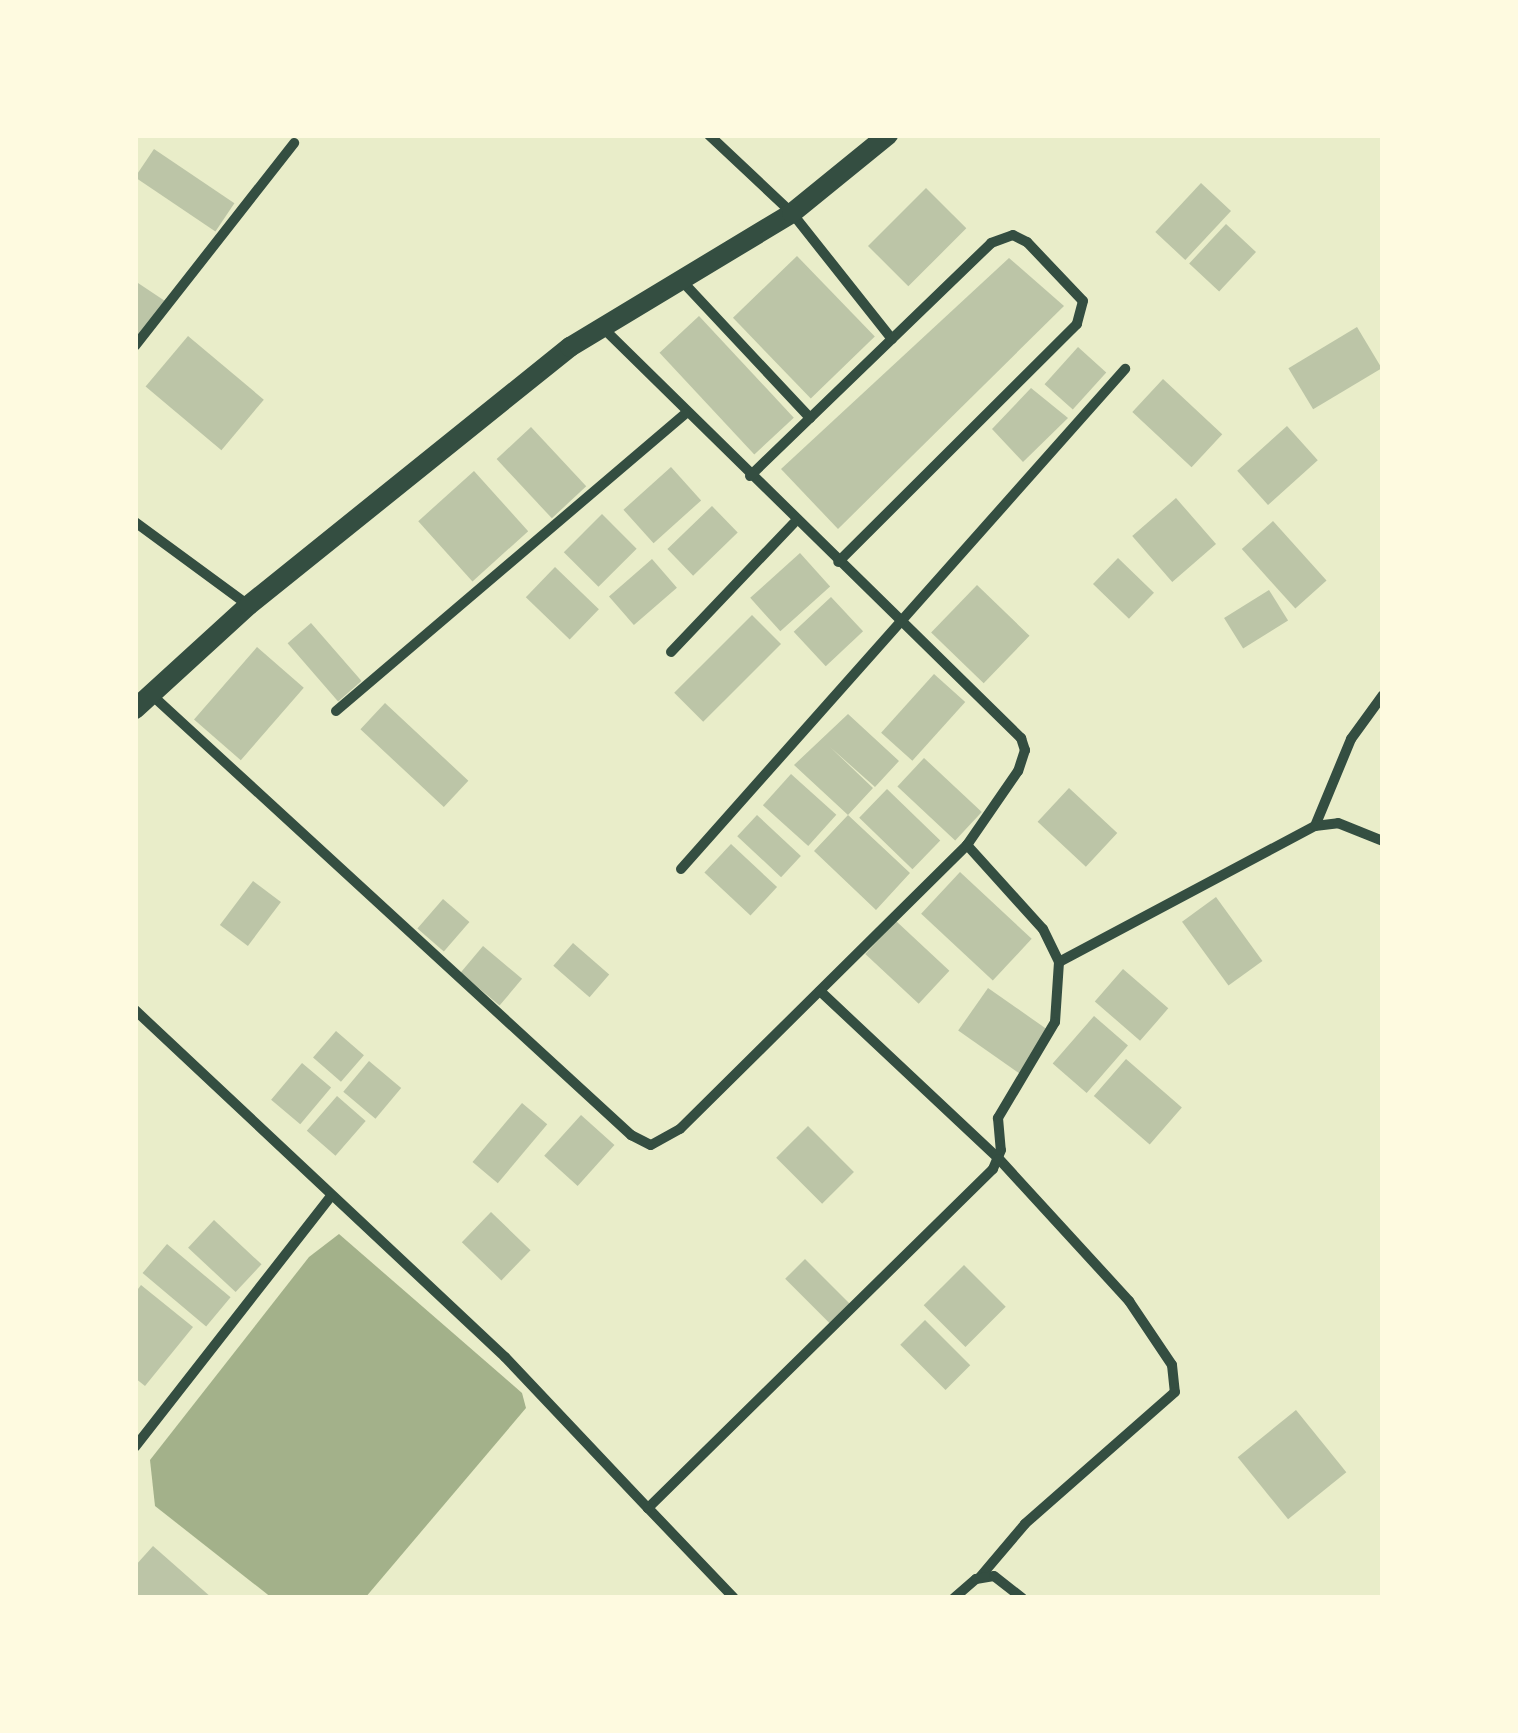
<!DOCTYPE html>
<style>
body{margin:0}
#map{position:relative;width:1518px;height:1733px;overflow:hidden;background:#e9edc9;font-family:"Exo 2",sans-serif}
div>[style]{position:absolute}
.water>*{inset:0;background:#a3b18a}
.building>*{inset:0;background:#bcc5a7;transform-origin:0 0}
.minor>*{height:10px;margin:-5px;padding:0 5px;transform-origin:5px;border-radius:5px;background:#344e41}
.secondary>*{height:20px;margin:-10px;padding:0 10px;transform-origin:10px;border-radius:10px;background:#344e41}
span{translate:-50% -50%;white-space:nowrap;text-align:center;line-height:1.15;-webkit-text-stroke:10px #fefae0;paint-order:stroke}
.frame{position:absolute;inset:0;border:138px solid #fefae0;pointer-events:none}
</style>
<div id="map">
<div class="water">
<div style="clip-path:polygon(339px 1234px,522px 1393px,526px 1408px,365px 1598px,272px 1598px,155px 1506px,150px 1460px,309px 1257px)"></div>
</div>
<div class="building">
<div style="left:154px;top:149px;width:97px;height:34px;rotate:34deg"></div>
<div style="left:1201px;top:183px;width:41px;height:67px;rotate:43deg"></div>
<div style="left:926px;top:188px;width:57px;height:82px;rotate:45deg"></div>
<div style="left:1226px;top:224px;width:41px;height:54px;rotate:43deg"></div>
<div style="left:797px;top:256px;width:112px;height:89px;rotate:46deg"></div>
<div style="clip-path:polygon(1009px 258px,1064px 306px,838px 529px,781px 469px)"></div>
<div style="clip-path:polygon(135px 281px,165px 301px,140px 339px,135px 335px)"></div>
<div style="left:699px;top:316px;width:139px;height:54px;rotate:47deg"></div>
<div style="left:1357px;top:327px;width:48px;height:80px;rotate:59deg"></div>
<div style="left:188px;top:336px;width:99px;height:66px;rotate:40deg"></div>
<div style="left:1078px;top:347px;width:38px;height:50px;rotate:42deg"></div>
<div style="left:1163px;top:379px;width:81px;height:45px;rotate:43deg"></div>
<div style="clip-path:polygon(1031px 388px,1068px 418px,1023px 462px,992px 429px)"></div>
<div style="left:1287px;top:426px;width:46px;height:67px;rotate:48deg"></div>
<div style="left:531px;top:427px;width:81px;height:47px;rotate:47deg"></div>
<div style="left:671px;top:467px;width:45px;height:64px;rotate:48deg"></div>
<div style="left:474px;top:471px;width:81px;height:75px;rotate:48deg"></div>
<div style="left:1176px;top:498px;width:61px;height:58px;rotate:49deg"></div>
<div style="left:712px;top:506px;width:37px;height:62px;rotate:46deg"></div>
<div style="left:602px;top:514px;width:49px;height:54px;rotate:45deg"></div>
<div style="left:1273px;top:521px;width:80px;height:42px;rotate:48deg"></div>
<div style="left:800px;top:553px;width:45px;height:67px;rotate:48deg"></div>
<div style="left:1118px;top:558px;width:50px;height:36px;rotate:44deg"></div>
<div style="left:652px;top:559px;width:38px;height:57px;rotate:49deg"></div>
<div style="left:555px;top:567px;width:61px;height:42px;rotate:44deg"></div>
<div style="left:977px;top:585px;width:73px;height:66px;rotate:44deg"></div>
<div style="left:1269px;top:590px;width:36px;height:53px;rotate:58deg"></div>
<div style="left:831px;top:597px;width:47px;height:51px;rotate:47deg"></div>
<div style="left:752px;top:615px;width:41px;height:110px;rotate:45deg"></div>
<div style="left:311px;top:623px;width:77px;height:31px;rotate:49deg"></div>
<div style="left:257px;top:647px;width:62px;height:96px;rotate:41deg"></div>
<div style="left:934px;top:674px;width:42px;height:79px;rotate:42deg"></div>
<div style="left:385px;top:703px;width:114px;height:36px;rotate:43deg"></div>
<div style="clip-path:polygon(848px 714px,899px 761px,875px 787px,830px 747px,873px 788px,848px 815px,910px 873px,876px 910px,814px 851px,848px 815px,794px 765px)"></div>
<div style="left:924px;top:758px;width:79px;height:39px;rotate:43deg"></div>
<div style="left:791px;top:774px;width:61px;height:42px;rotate:42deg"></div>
<div style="left:1069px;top:788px;width:66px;height:46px;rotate:43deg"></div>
<div style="left:887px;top:789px;width:74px;height:40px;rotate:44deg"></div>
<div style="left:757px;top:815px;width:60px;height:29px;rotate:43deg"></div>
<div style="left:731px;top:844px;width:63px;height:39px;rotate:43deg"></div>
<div style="left:960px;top:872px;width:98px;height:57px;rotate:43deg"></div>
<div style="left:253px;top:881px;width:35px;height:55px;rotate:37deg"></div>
<div style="left:1216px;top:897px;width:79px;height:42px;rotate:54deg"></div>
<div style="left:443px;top:899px;width:35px;height:39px;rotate:41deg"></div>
<div style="left:896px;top:921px;width:73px;height:45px;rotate:43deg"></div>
<div style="left:573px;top:943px;width:48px;height:30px;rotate:41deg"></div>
<div style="left:483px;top:946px;width:51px;height:35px;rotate:40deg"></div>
<div style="left:1123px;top:969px;width:60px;height:43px;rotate:41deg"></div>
<div style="left:988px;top:988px;width:75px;height:52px;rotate:35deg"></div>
<div style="left:1094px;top:1016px;width:45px;height:63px;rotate:41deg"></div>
<div style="left:336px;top:1031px;width:37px;height:35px;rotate:41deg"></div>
<div style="left:1126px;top:1059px;width:74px;height:49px;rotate:41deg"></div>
<div style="left:369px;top:1061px;width:42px;height:40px;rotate:40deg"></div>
<div style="left:302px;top:1063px;width:38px;height:48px;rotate:40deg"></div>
<div style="left:337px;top:1096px;width:38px;height:46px;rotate:41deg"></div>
<div style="left:522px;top:1103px;width:33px;height:77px;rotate:40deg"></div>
<div style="left:581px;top:1115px;width:45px;height:55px;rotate:42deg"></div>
<div style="left:808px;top:1126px;width:65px;height:45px;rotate:45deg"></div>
<div style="left:491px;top:1212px;width:55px;height:42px;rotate:44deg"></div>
<div style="left:214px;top:1220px;width:65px;height:38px;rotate:43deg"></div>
<div style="left:167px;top:1244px;width:83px;height:38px;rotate:40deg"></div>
<div style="left:805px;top:1259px;width:64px;height:28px;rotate:45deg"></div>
<div style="left:964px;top:1265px;width:59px;height:57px;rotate:45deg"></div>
<div style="clip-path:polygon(141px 1285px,193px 1327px,145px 1386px,135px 1378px,135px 1293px)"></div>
<div style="left:925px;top:1320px;width:64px;height:35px;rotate:45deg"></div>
<div style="left:1296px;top:1410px;width:80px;height:75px;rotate:51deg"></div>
<div style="clip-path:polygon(153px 1546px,212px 1598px,135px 1598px,135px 1566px)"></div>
</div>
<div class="minor">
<div style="left:709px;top:135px;width:114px;rotate:43.2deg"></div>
<div style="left:792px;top:213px;width:161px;rotate:51.6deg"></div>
<div style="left:681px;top:280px;width:189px;rotate:46.9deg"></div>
<div style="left:603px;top:328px;width:586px;rotate:44.45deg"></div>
<div style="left:1021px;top:738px;width:13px;rotate:72deg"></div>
<div style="left:1025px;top:750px;width:22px;rotate:108deg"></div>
<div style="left:1018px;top:771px;width:90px;rotate:124.6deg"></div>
<div style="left:967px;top:845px;width:113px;rotate:47.9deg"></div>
<div style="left:1043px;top:929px;width:37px;rotate:64deg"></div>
<div style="left:1059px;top:962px;width:60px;rotate:93.8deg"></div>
<div style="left:1055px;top:1022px;width:112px;rotate:120.7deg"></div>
<div style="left:998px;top:1118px;width:32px;rotate:85deg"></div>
<div style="left:1001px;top:1150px;width:21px;rotate:113deg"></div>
<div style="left:993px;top:1169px;width:484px;rotate:135.5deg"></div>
<div style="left:648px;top:1508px;width:124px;rotate:46.3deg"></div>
<div style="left:135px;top:346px;width:258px;rotate:-51.9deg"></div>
<div style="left:750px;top:476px;width:335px;rotate:-44deg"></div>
<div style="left:991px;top:243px;width:23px;rotate:-20deg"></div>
<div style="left:1013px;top:235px;width:16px;rotate:27deg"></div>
<div style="left:1027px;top:242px;width:81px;rotate:46.5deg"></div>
<div style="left:1083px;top:301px;width:24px;rotate:105deg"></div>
<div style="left:1077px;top:324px;width:337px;rotate:135.1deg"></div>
<div style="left:135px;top:522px;width:140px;rotate:36.3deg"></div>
<div style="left:671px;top:652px;width:178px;rotate:-46.4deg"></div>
<div style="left:154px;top:697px;width:648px;rotate:42.56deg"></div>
<div style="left:631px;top:1135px;width:22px;rotate:27deg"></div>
<div style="left:651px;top:1145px;width:33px;rotate:-29deg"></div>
<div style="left:680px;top:1129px;width:404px;rotate:-44.7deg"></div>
<div style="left:336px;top:711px;width:458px;rotate:-40.4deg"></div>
<div style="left:1315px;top:826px;width:94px;rotate:-67.5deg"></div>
<div style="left:1351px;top:739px;width:54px;rotate:-54deg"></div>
<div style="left:681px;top:869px;width:669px;rotate:-48.39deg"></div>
<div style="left:1059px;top:962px;width:290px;rotate:-28deg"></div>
<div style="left:1315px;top:826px;width:23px;rotate:-7deg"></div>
<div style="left:1338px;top:823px;width:48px;rotate:21.8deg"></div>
<div style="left:820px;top:991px;width:245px;rotate:43.2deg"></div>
<div style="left:999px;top:1159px;width:193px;rotate:47.5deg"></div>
<div style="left:1129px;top:1301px;width:77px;rotate:56.1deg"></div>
<div style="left:1172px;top:1365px;width:27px;rotate:84deg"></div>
<div style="left:1175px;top:1392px;width:200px;rotate:138.7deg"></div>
<div style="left:1025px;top:1524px;width:70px;rotate:130.3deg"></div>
<div style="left:135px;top:1010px;width:507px;rotate:43.16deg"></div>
<div style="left:505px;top:1357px;width:208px;rotate:46.6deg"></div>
<div style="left:135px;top:1447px;width:318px;rotate:-52deg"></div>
<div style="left:954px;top:1598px;width:29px;rotate:-41deg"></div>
<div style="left:976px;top:1579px;width:18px;rotate:-9deg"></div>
<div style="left:994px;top:1576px;width:36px;rotate:38deg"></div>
</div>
<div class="secondary">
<div style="left:135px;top:709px;width:154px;rotate:-42.4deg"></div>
<div style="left:249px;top:605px;width:412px;rotate:-38.8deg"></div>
<div style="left:570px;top:347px;width:259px;rotate:-31.1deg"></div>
<div style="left:792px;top:213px;width:124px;rotate:-39.1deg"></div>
</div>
<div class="frame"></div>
</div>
